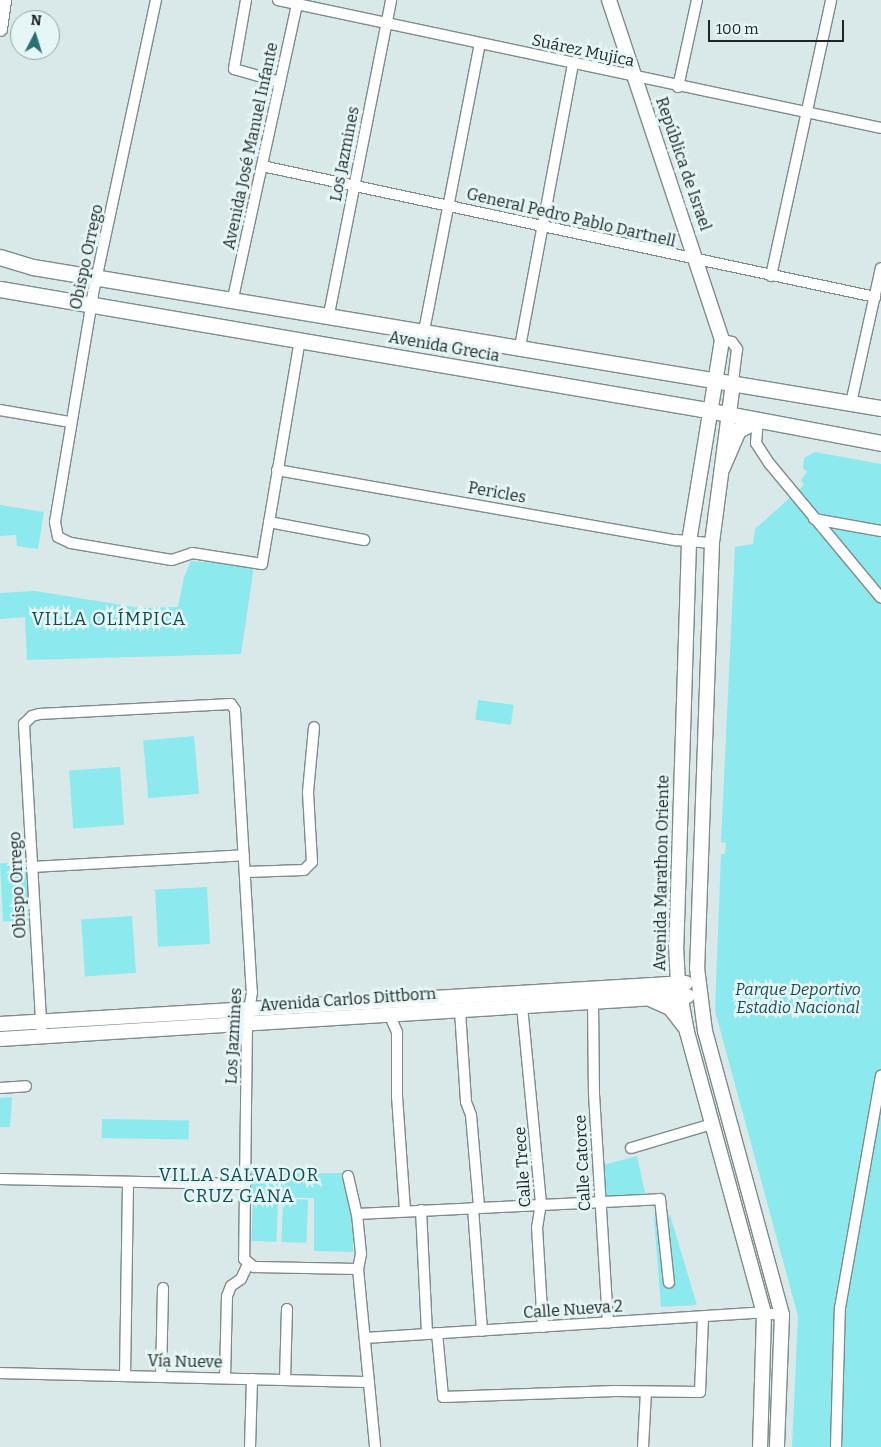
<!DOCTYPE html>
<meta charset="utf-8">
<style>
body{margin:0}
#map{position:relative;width:881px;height:1447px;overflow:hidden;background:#d9e8e9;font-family:Bitter,serif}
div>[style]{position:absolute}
.green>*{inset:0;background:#8ce9ed;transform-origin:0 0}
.roads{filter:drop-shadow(1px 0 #7d8b8b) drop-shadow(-1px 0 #7d8b8b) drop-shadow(0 1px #7d8b8b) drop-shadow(0 -1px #7d8b8b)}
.street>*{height:10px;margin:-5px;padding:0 5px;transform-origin:5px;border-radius:5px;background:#fff}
.secondary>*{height:14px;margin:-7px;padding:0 7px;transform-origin:7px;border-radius:7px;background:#fff}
.primary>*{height:15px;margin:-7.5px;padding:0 7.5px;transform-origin:7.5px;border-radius:7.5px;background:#fff}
span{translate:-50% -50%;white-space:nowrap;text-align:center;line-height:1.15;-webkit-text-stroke:5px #e6f5f6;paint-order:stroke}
.street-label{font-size:16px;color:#212727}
.park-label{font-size:16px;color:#174d50;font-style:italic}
.neighbourhood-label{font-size:18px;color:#0e4d50;letter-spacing:1px}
.north{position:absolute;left:10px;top:10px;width:50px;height:50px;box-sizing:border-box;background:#e6f5f6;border:1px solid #97a3a3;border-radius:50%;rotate:5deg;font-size:14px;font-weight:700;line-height:20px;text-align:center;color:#212727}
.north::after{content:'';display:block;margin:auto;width:18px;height:22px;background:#267174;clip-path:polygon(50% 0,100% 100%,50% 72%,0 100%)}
.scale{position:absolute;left:708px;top:20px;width:136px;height:22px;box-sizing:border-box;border:2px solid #212727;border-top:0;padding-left:6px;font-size:15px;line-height:18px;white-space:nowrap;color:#212727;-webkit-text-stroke:4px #e6f5f6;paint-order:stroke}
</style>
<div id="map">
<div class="green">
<div style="clip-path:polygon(815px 452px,881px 464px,881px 1447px,792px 1447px,798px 1316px,715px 1011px,721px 854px,725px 854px,726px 843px,721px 842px,735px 547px,753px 544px,755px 529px,804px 485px,801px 480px,807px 472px,803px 468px,804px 458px)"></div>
<div style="clip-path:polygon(0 505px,44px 512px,38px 549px,17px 546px,16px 535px,0 536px)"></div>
<div style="clip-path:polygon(191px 561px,254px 566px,241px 654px,27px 660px,25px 617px,0 619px,0 593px,35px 591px,140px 608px,178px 607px,184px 577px)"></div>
<div style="left:478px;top:700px;width:36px;height:20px;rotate:8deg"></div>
<div style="left:194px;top:736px;width:58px;height:51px;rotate:85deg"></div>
<div style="left:120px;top:767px;width:58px;height:51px;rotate:86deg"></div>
<div style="left:28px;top:862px;width:58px;height:28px;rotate:87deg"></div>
<div style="left:207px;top:887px;width:57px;height:52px;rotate:87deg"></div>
<div style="left:132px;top:916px;width:57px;height:51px;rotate:86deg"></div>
<div style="clip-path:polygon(12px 1097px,10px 1127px,0 1127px,0 1098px)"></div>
<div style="left:102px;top:1119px;width:87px;height:19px;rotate:1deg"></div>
<div style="clip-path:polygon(637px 1156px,646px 1197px,606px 1199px,603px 1165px)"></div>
<div style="clip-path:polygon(251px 1173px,354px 1173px,353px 1252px,314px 1251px,314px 1198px,251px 1197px)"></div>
<div style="left:253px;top:1198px;width:25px;height:43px;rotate:2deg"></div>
<div style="left:283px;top:1199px;width:25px;height:43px;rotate:2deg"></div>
<div style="clip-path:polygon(670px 1215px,697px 1305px,661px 1307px,654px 1217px)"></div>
</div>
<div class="roads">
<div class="street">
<div style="left:156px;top:0;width:302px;rotate:102.1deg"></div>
<div style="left:93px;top:295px;width:230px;rotate:99.5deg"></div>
<div style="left:55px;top:522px;width:15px;rotate:79deg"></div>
<div style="left:58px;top:537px;width:14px;rotate:25deg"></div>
<div style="left:71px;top:543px;width:102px;rotate:9.6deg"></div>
<div style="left:172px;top:560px;width:21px;rotate:-19deg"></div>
<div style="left:192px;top:553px;width:71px;rotate:8.9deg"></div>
<div style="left:262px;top:564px;width:227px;rotate:-80.4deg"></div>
<div style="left:246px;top:0;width:70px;rotate:99.9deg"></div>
<div style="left:234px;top:69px;width:48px;rotate:15.8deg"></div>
<div style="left:278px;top:0;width:616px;rotate:11.98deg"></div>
<div style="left:678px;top:87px;width:89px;rotate:-77.7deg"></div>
<div style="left:262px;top:166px;width:627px;rotate:12.06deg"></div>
<div style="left:771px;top:276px;width:282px;rotate:-77.7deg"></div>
<div style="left:233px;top:298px;width:305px;rotate:-77.7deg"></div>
<div style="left:329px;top:314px;width:320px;rotate:-78.8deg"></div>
<div style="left:424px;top:331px;width:292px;rotate:-79deg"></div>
<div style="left:722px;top:340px;width:10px;rotate:11deg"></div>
<div style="left:732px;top:342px;width:9px;rotate:54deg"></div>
<div style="left:737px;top:349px;width:34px;rotate:97deg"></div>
<div style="left:520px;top:347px;width:288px;rotate:-79.4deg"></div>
<div style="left:851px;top:403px;width:138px;rotate:-77.5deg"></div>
<div style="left:0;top:410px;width:71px;rotate:9.7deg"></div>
<div style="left:758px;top:420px;width:23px;rotate:95deg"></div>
<div style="left:756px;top:443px;width:24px;rotate:57deg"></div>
<div style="left:769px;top:463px;width:175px;rotate:50.3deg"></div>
<div style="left:277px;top:470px;width:405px;rotate:10deg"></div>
<div style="left:676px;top:540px;width:36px;rotate:5deg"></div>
<div style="left:814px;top:519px;width:68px;rotate:10.2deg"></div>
<div style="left:269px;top:522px;width:97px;rotate:10.7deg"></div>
<div style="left:32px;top:867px;width:212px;rotate:-3.2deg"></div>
<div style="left:246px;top:872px;width:58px;rotate:-2deg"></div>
<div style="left:304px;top:870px;width:11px;rotate:-45deg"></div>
<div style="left:312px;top:862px;width:70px;rotate:-93.3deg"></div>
<div style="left:308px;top:792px;width:65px;rotate:-84.7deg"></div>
<div style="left:593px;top:1001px;width:93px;rotate:89.4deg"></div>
<div style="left:594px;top:1094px;width:229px;rotate:86.5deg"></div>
<div style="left:522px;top:1006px;width:198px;rotate:84.5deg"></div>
<div style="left:541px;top:1203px;width:24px;rotate:99deg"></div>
<div style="left:537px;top:1227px;width:100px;rotate:86.6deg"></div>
<div style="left:460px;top:1011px;width:91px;rotate:86.2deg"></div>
<div style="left:466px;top:1102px;width:14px;rotate:69deg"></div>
<div style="left:471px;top:1115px;width:92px;rotate:85deg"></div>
<div style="left:389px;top:1014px;width:20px;rotate:66deg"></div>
<div style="left:397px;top:1032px;width:64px;rotate:90deg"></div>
<div style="left:397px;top:1096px;width:115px;rotate:86deg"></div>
<div style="left:42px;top:1037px;width:314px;rotate:-93.3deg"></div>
<div style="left:24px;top:724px;width:11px;rotate:-45deg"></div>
<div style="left:32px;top:716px;width:7px;rotate:-16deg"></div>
<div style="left:39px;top:714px;width:192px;rotate:-3deg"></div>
<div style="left:231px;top:704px;width:7px;rotate:56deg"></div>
<div style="left:235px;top:710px;width:283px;rotate:86.6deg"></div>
<div style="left:252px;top:992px;width:33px;rotate:99deg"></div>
<div style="left:247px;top:1025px;width:234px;rotate:90.7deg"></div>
<div style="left:244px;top:1259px;width:13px;rotate:39deg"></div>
<div style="left:254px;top:1267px;width:104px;rotate:1.1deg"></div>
<div style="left:0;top:1088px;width:26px;rotate:-4deg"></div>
<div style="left:631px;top:1148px;width:84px;rotate:-16.5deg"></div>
<div style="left:348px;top:1176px;width:39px;rotate:77deg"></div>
<div style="left:357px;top:1214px;width:40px;rotate:84.3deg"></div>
<div style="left:361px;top:1254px;width:15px;rotate:101deg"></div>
<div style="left:358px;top:1269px;width:179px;rotate:84.5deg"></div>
<div style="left:0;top:1179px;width:245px;rotate:1.2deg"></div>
<div style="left:473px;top:1208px;width:123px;rotate:85.8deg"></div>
<div style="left:421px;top:1210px;width:124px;rotate:87.2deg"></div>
<div style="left:357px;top:1214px;width:303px;rotate:-2.8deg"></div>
<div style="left:660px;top:1199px;width:84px;rotate:83.9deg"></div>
<div style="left:437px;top:1333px;width:64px;rotate:84.6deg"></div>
<div style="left:443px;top:1397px;width:172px;rotate:-2deg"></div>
<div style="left:615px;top:1391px;width:85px;rotate:0.7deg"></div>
<div style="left:700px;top:1392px;width:75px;rotate:-87.7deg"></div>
<div style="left:365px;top:1338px;width:392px;rotate:-3.7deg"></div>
<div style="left:756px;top:1313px;width:26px;rotate:4deg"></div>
<div style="left:0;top:1373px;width:369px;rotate:1.4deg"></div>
<div style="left:125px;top:1376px;width:194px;rotate:-89.1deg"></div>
<div style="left:161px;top:1377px;width:89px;rotate:-88.7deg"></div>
<div style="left:225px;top:1378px;width:82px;rotate:-88.6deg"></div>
<div style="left:227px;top:1296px;width:11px;rotate:-68deg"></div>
<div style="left:231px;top:1286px;width:12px;rotate:-35deg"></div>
<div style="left:241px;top:1279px;width:17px;rotate:-65deg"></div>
<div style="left:285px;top:1380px;width:71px;rotate:-88.4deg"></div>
<div style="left:250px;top:1447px;width:68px;rotate:-88.3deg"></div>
<div style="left:643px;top:1447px;width:55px;rotate:-86.9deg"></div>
<div style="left:836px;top:1447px;width:139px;rotate:-88.4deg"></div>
<div style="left:840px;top:1308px;width:236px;rotate:-80deg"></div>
</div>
<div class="secondary">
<div style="left:609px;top:0;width:358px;rotate:71.6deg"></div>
<div style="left:722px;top:340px;width:205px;rotate:99.3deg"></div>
<div style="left:689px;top:542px;width:403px;rotate:91.8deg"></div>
<div style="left:676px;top:945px;width:38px;rotate:87deg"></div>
<div style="left:678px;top:983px;width:50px;rotate:79.6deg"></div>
<div style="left:687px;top:1032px;width:292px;rotate:74.7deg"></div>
<div style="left:764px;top:1314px;width:133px;rotate:91.7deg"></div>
<div style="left:0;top:29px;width:29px;rotate:-82deg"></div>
<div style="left:733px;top:383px;width:161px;rotate:97.5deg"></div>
<div style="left:712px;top:543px;width:425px;rotate:92deg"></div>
<div style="left:697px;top:968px;width:64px;rotate:82.8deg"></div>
<div style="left:705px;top:1031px;width:294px;rotate:74.8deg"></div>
<div style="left:782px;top:1315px;width:132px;rotate:92.2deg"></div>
<div style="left:652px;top:1000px;width:20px;rotate:24deg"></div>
<div style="left:670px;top:1008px;width:23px;rotate:52deg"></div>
<div style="left:0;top:1024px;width:687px;rotate:-3.42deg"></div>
<div style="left:0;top:1039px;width:689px;rotate:-3.58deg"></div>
</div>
<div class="primary">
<div style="left:0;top:257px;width:34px;rotate:17deg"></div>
<div style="left:33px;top:267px;width:860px;rotate:9.44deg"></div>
<div style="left:0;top:289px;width:711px;rotate:9.71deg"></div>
<div style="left:701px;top:409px;width:183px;rotate:10.7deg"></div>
<div style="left:722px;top:467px;width:40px;rotate:-66.6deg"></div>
<div style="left:738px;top:430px;width:22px;rotate:-27deg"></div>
</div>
</div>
<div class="street-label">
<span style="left:583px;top:51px;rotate:12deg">Suárez Mujica</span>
<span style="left:251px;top:146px;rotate:-78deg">Avenida José Manuel Infante</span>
<span style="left:345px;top:154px;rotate:-79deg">Los Jazmines</span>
<span style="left:683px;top:164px;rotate:71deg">República de Israel</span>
<span style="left:571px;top:218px;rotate:13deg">General Pedro Pablo Dartnell</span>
<span style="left:87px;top:257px;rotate:-78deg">Obispo Orrego</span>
<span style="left:444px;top:347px;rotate:10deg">Avenida Grecia</span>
<span style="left:497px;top:493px;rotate:10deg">Pericles</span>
<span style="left:662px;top:873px;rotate:-89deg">Avenida Marathon Oriente</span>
<span style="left:18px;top:885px;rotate:-93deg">Obispo Orrego</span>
<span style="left:348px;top:1000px;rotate:-4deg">Avenida Carlos Dittborn</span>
<span style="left:234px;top:1036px;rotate:-87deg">Los Jazmines</span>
<span style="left:583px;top:1163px;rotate:-93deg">Calle Catorce</span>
<span style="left:523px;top:1167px;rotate:-94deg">Calle Trece</span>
<span style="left:573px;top:1310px;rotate:-4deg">Calle Nueva 2</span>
<span style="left:185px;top:1362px;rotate:1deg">Vía Nueve</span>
</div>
<div class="park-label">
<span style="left:798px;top:999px">Parque Deportivo<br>Estadio Nacional</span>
</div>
<div class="neighbourhood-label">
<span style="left:109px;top:619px">VILLA OLÍMPICA</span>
<span style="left:239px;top:1186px">VILLA SALVADOR<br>CRUZ GANA</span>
</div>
<div class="north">N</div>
<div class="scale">100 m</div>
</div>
